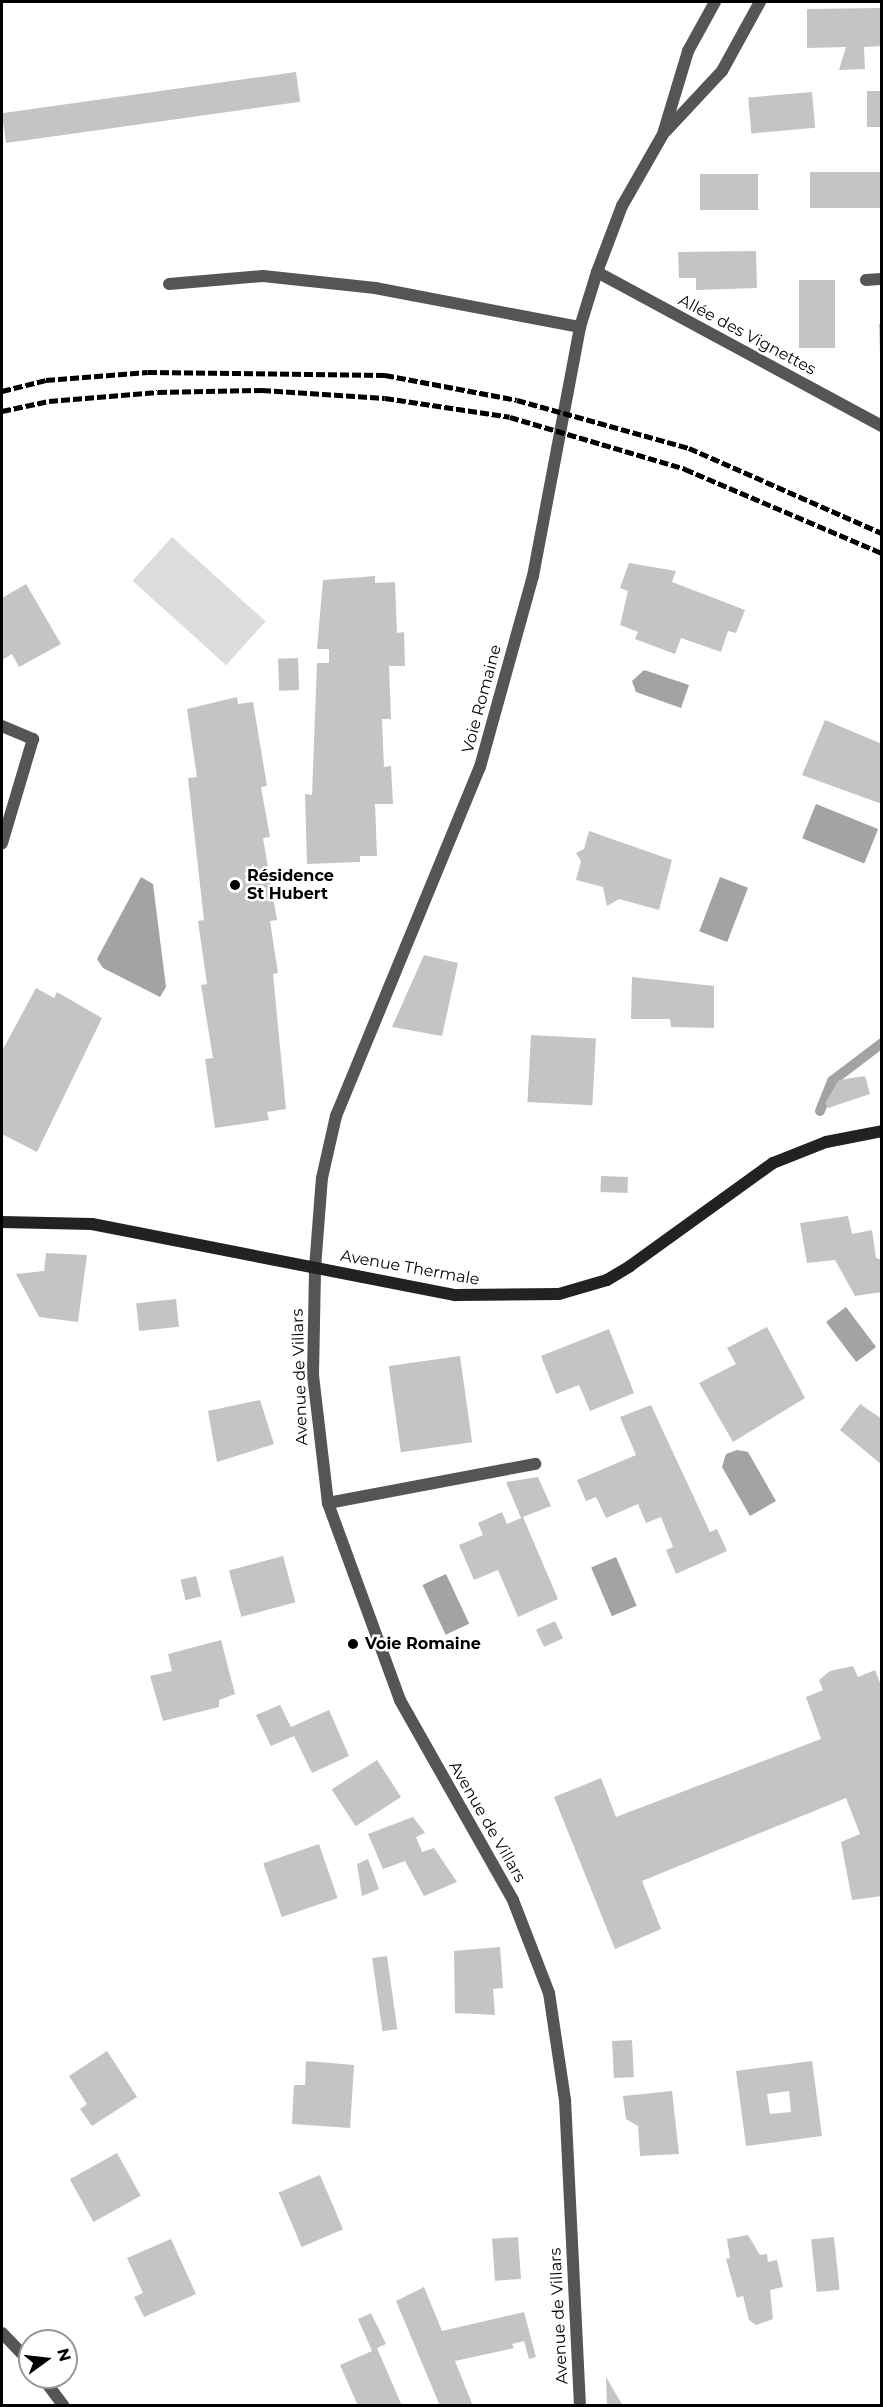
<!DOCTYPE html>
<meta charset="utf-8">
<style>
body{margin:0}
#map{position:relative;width:883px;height:2407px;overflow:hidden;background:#fff;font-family:Montserrat,sans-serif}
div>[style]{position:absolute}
.green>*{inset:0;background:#dcdcdc;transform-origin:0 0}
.water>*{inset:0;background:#a3a3a3;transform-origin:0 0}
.stream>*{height:10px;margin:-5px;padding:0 5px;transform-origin:5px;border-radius:5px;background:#a3a3a3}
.building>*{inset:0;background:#c4c4c4;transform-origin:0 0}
.service>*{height:12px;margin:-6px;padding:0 6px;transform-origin:6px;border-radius:6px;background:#555}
.minor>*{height:12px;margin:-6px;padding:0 6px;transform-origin:6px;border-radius:6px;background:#555}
.secondary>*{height:12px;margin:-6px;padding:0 6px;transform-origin:6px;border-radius:6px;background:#222}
.rail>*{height:4.5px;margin-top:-2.25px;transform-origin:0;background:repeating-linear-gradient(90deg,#000 0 9px,transparent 0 12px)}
.dots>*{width:16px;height:16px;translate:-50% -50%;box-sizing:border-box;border:3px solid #fff;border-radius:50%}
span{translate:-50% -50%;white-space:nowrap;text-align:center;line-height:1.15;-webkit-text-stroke:5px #fff;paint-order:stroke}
.street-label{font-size:16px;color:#000}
.poi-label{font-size:16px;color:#000;font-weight:700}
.left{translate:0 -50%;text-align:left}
.frame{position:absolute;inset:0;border:3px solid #000;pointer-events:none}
.north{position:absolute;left:18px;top:2329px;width:60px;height:60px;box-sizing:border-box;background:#fff;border:2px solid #999;border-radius:50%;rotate:75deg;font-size:16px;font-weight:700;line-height:24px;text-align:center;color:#000}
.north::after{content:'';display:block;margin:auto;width:21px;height:27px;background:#000;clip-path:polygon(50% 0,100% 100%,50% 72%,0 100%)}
</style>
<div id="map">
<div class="green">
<div style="left:172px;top:537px;width:126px;height:59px;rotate:42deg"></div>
</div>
<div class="water">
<div style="clip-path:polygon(644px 670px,689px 685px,681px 708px,636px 692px,632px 681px)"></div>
<div style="left:816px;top:804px;width:67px;height:37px;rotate:22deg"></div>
<div style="clip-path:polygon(141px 877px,153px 884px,166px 987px,160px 997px,103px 968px,97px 959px)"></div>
<div style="left:720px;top:877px;width:30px;height:58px;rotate:21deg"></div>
<div style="left:846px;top:1307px;width:50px;height:25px;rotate:53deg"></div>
<div style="clip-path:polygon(737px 1450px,748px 1452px,776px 1501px,750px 1516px,722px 1467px,726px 1454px)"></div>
<div style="left:616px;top:1557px;width:53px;height:27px;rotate:67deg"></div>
<div style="left:446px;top:1574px;width:55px;height:26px;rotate:65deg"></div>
</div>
<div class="stream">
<div style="left:820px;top:1111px;width:32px;rotate:-68deg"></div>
<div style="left:832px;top:1081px;width:63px;rotate:-37.2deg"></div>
</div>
<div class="building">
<div style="clip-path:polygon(882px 8px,882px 46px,864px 47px,865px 69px,839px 70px,846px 47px,807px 48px,807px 9px)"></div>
<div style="left:296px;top:72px;width:30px;height:297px;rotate:82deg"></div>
<div style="left:882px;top:91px;width:36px;height:15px;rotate:90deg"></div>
<div style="left:812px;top:92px;width:36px;height:64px;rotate:85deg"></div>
<div style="left:882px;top:172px;width:36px;height:72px;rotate:90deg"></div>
<div style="left:700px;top:174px;width:58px;height:36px"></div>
<div style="clip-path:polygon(756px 251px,757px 288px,696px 290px,696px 278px,679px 278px,678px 252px)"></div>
<div style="left:799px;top:280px;width:36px;height:68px"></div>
<div style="clip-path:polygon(879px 324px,882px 324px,882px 353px,880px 353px)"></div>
<div style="clip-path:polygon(629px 563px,676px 571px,672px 582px,745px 610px,736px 633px,728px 631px,721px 652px,681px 638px,675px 654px,635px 639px,638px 632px,620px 625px,628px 591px,620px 588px)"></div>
<div style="clip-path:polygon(375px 576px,375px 583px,395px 582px,397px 633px,404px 632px,405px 666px,389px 666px,391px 719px,382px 719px,384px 767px,391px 766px,393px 804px,375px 804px,377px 856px,360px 856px,360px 862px,307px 864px,305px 794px,312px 795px,317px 663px,329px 663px,329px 649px,317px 649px,323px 580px)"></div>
<div style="clip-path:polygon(26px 584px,61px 644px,19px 667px,12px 654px,2px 660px,2px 598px)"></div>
<div style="left:298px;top:658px;width:32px;height:20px;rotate:88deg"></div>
<div style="clip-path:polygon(237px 697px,238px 704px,253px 702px,267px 786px,261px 787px,270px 837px,263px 838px,277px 920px,270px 921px,278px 973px,273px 974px,286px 1109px,267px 1112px,269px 1120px,215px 1128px,205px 1059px,213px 1058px,201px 985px,207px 984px,198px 921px,204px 920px,188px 778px,197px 777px,187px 709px)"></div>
<div style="clip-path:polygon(825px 720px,882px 744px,882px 804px,802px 775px)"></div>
<div style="clip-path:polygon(589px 831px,672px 860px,659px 910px,619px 899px,607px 906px,603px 887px,576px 880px,581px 861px,576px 853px,584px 849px)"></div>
<div style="clip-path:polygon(424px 955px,458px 963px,442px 1036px,392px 1027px)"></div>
<div style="clip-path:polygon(632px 977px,714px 986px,714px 1028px,671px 1027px,670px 1019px,631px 1019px)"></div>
<div style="clip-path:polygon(36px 988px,54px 998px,57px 992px,102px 1018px,37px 1152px,2px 1134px,2px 1051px)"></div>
<div style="left:531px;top:1035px;width:65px;height:67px;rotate:3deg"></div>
<div style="clip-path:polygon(865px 1076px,870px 1094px,828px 1108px,825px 1103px,839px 1080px)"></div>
<div style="left:601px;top:1176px;width:27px;height:16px;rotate:2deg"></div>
<div style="clip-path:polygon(848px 1216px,852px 1234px,872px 1230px,876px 1258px,882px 1260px,882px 1292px,855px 1296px,835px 1260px,807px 1263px,800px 1223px)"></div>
<div style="clip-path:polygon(46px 1253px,87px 1255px,78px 1322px,39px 1317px,16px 1274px,44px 1271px)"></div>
<div style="left:176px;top:1299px;width:28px;height:40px;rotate:84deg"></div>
<div style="clip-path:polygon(767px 1327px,805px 1398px,733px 1442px,699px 1383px,736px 1364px,727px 1348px)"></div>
<div style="clip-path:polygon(609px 1329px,634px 1393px,590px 1411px,579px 1385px,556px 1394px,541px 1356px)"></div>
<div style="left:460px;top:1356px;width:87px;height:72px;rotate:82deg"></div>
<div style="clip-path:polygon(260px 1400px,274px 1444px,217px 1462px,208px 1411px)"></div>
<div style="clip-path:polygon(860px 1404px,882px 1419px,882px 1465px,840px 1430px)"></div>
<div style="clip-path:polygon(651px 1405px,710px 1532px,717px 1529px,727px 1551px,676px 1574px,666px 1550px,673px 1547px,661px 1517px,646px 1523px,638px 1504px,606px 1518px,596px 1497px,586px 1501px,577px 1480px,636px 1455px,620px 1417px)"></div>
<div style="clip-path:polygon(538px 1477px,551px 1506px,523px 1517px,558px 1599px,518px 1617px,498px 1570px,474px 1580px,459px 1545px,483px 1535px,478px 1523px,502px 1512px,507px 1524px,521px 1518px,506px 1482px)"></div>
<div style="left:283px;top:1556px;width:48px;height:56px;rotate:75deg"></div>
<div style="left:196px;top:1576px;width:21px;height:16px;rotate:76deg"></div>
<div style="left:555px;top:1621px;width:19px;height:21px;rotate:65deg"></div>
<div style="clip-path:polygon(221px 1640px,235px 1694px,219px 1700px,219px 1707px,163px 1721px,150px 1676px,172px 1671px,168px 1654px)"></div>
<div style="clip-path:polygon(853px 1666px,858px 1677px,875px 1670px,882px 1688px,882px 1896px,852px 1900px,841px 1842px,860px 1834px,846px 1798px,642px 1881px,661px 1929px,615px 1949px,554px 1797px,601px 1778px,616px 1817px,821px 1739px,806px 1697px,823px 1690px,819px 1680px,830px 1671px)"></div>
<div style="clip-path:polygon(280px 1705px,291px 1727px,329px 1710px,349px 1756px,312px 1773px,294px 1736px,271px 1746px,256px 1715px)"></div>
<div style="left:377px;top:1760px;width:44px;height:54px;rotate:57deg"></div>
<div style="clip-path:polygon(413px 1817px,425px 1833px,416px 1837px,422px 1852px,434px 1848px,457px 1882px,424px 1896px,405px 1861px,383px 1869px,368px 1834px)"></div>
<div style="left:319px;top:1844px;width:57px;height:59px;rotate:71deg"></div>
<div style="clip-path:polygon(368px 1859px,379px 1889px,362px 1896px,357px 1864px)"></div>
<div style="clip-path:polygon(500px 1947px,503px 1988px,493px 1989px,495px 2015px,455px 2013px,454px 1951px)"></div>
<div style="left:387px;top:1956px;width:74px;height:15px;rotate:82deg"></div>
<div style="left:632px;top:2040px;width:37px;height:20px;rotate:87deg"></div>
<div style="clip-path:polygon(107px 2051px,137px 2097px,92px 2126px,80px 2109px,87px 2104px,69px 2076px)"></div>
<div style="clip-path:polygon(306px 2061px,354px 2065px,350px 2128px,292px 2124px,294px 2085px,305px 2085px)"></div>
<div style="clip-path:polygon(evenodd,812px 2061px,822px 2136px,746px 2146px,736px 2071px,812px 2061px,789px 2091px,791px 2112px,770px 2114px,767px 2094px,789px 2091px)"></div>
<div style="clip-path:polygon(672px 2091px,679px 2154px,640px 2156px,638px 2126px,626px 2119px,623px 2096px)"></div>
<div style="left:117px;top:2153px;width:49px;height:54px;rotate:61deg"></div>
<div style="left:320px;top:2175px;width:59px;height:45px;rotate:67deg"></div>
<div style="clip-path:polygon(748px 2235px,760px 2255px,767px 2254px,768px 2262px,777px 2260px,783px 2287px,770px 2290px,773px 2319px,756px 2325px,749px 2320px,743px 2296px,737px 2298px,726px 2259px,730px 2258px,727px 2239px)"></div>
<div style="left:518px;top:2237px;width:42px;height:26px;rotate:86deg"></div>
<div style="left:834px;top:2237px;width:53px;height:23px;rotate:84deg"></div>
<div style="clip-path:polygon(171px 2239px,196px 2294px,144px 2317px,134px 2297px,143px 2293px,127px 2258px)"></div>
<div style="clip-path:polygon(424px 2287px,442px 2331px,524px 2312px,536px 2357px,529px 2359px,524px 2341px,512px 2344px,514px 2348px,455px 2361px,473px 2406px,440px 2406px,396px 2301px)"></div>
<div style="clip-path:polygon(371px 2313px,386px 2344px,377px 2348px,402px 2406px,358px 2406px,340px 2365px,372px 2351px,358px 2319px)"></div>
<div style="clip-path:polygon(606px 2377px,623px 2406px,607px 2406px)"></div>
</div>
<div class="service">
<div style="left:169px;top:284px;width:94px;rotate:-4.9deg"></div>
<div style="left:263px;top:276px;width:113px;rotate:6.1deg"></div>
<div style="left:375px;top:288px;width:209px;rotate:10.8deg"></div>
</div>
<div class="minor">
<div style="left:666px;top:131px;width:82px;rotate:-47deg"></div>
<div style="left:722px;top:71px;width:79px;rotate:-61.2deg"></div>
<div style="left:597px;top:272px;width:324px;rotate:28.4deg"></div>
<div style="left:866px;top:280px;width:16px;rotate:-4deg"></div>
<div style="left:2px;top:726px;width:34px;rotate:23deg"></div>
<div style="left:33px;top:739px;width:109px;rotate:106.6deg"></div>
<div style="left:328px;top:1503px;width:211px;rotate:-10.7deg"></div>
<div style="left:2px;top:2333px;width:40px;rotate:46deg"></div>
<div style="left:42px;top:2377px;width:36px;rotate:53deg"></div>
<div style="left:580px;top:2406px;width:306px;rotate:-92.8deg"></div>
<div style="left:565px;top:2100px;width:108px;rotate:-98.5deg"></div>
<div style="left:549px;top:1993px;width:100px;rotate:-111.2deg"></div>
<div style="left:513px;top:1900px;width:230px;rotate:-119.5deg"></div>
<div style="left:400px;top:1700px;width:210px;rotate:-110.1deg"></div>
<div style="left:328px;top:1503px;width:129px;rotate:-96.7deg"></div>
<div style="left:313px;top:1375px;width:107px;rotate:-88.9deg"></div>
<div style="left:315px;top:1268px;width:90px;rotate:-85.6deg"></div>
<div style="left:322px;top:1178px;width:64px;rotate:-77.3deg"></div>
<div style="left:336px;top:1116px;width:378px;rotate:-67.6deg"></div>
<div style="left:480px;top:767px;width:198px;rotate:-74.5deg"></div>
<div style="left:533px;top:576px;width:253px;rotate:-79.3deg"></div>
<div style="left:580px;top:327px;width:58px;rotate:-72.8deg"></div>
<div style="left:597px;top:272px;width:71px;rotate:-69.3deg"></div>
<div style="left:622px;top:206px;width:83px;rotate:-60.3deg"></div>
<div style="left:663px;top:134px;width:87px;rotate:-73.2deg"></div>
<div style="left:688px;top:51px;width:56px;rotate:-61.1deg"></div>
</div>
<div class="secondary">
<div style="left:2px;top:1222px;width:90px;rotate:1.3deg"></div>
<div style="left:92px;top:1224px;width:370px;rotate:11.1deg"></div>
<div style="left:455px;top:1295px;width:104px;rotate:-0.6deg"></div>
<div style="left:559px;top:1294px;width:50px;rotate:-16.3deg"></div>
<div style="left:607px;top:1280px;width:27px;rotate:-31deg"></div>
<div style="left:630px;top:1266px;width:176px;rotate:-35.8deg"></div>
<div style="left:773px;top:1163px;width:57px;rotate:-21.6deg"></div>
<div style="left:826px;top:1142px;width:57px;rotate:-11.1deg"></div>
</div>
<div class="rail">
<div style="left:2px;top:391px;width:45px;rotate:-14deg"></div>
<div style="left:46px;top:380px;width:102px;rotate:-4.5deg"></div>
<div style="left:148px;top:372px;width:237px;rotate:0.7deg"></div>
<div style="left:385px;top:375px;width:134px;rotate:10.7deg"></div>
<div style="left:517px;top:400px;width:179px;rotate:15.6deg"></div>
<div style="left:689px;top:448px;width:211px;rotate:23.8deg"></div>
<div style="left:2px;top:411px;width:48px;rotate:-12deg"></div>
<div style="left:49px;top:401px;width:109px;rotate:-4.7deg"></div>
<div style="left:158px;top:392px;width:104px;rotate:-1.1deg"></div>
<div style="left:262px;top:390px;width:123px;rotate:3.7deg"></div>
<div style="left:385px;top:398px;width:126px;rotate:8.6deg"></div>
<div style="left:510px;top:417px;width:183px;rotate:16.5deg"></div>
<div style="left:685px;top:469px;width:214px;rotate:23.1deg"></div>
</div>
<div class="dots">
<div style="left:235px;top:885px;background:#000"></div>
<div style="left:353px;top:1644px;background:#000"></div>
</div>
<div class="street-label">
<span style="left:747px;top:335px;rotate:28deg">Allée des Vignettes</span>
<span style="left:482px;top:699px;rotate:-75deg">Voie Romaine</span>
<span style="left:410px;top:1268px;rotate:10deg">Avenue Thermale</span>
<span style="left:300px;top:1377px;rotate:-92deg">Avenue de Villars</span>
<span style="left:487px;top:1822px;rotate:60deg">Avenue de Villars</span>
<span style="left:559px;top:2316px;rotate:-93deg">Avenue de Villars</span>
</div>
<div class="poi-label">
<span class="left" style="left:247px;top:885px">Résidence<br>St Hubert</span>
<span class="left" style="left:365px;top:1644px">Voie Romaine</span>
</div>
<div class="frame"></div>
<div class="north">N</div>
</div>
